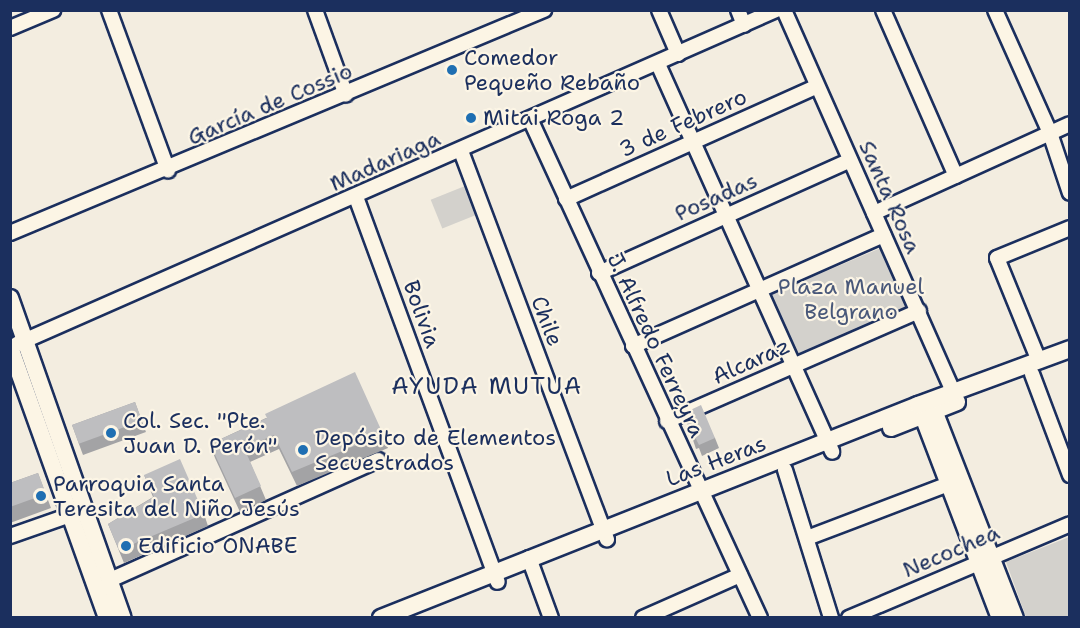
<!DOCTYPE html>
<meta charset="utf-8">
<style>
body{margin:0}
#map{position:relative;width:1080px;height:628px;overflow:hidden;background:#f3ede0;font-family:"Shantell Sans",sans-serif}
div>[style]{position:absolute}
.green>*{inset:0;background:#d3d1cc;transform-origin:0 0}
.roads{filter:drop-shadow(2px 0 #1b2f5e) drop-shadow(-2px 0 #1b2f5e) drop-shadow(0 2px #1b2f5e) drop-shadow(0 -2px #1b2f5e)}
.minor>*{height:14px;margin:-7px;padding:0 7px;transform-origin:7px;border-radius:7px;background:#fcf5e5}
.major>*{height:16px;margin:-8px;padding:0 8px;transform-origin:8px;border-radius:8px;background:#fcf5e5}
.wall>*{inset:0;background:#a3a3a5;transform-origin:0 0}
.building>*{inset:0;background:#bebec0;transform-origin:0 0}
.dots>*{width:16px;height:16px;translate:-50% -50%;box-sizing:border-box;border:3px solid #fcf5e5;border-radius:50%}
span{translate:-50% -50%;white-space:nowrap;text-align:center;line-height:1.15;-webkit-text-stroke:4.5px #fcf5e5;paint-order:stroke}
.poi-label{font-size:22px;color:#1b2f5e}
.left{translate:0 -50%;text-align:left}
.street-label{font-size:22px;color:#1b2f5e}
.park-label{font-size:22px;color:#49587a}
.neighbourhood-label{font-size:24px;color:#1b2f5e;letter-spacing:1.5px}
.frame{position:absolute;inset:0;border:12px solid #1b2f5e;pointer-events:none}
</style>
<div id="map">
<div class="green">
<div style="left:465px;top:186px;width:31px;height:37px;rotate:68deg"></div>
<div style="left:883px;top:247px;width:69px;height:126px;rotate:67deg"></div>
<div style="clip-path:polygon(1069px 537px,1069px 617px,1026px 617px,1006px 562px)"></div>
</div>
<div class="roads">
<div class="minor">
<div style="left:109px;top:10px;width:171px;rotate:69.8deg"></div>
<div style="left:315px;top:10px;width:90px;rotate:70deg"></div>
<div style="left:659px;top:10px;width:48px;rotate:66.6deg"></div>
<div style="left:738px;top:10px;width:16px;rotate:68deg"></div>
<div style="left:784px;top:10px;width:427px;rotate:66.1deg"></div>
<div style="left:883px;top:10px;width:181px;rotate:66.3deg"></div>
<div style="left:995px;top:10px;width:135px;rotate:65.9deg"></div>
<div style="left:1050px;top:133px;width:63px;rotate:71.6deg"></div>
<div style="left:10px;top:28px;width:47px;rotate:-22.7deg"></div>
<div style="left:658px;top:64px;width:425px;rotate:65.8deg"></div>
<div style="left:531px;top:121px;width:547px;rotate:65.26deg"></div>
<div style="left:461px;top:151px;width:415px;rotate:69.4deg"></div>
<div style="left:356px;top:197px;width:410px;rotate:69.8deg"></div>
<div style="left:566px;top:199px;width:275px;rotate:-24.2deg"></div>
<div style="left:874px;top:213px;width:215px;rotate:-24.4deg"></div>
<div style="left:10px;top:233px;width:579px;rotate:-22.67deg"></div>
<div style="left:599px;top:273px;width:275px;rotate:-24.2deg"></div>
<div style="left:17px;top:344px;width:829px;rotate:-23.75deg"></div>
<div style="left:633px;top:346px;width:274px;rotate:-23.9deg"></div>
<div style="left:1039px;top:361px;width:111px;rotate:-112.2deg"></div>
<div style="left:997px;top:258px;width:79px;rotate:-22.3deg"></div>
<div style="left:1032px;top:374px;width:108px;rotate:69.4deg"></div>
<div style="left:667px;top:421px;width:275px;rotate:-23.6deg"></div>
<div style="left:785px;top:470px;width:155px;rotate:72.7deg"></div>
<div style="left:10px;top:536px;width:73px;rotate:-19.2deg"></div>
<div style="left:807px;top:538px;width:160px;rotate:-20.9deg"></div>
<div style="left:529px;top:558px;width:64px;rotate:69.9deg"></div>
<div style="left:110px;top:580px;width:294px;rotate:-24.1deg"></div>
<div style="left:643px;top:618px;width:106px;rotate:-23.9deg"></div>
<div style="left:849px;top:618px;width:240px;rotate:-23deg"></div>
</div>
<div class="major">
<div style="left:10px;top:298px;width:339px;rotate:70.6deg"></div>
<div style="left:10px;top:347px;width:288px;rotate:70.3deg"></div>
<div style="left:931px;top:403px;width:231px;rotate:68.7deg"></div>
<div style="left:919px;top:406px;width:227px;rotate:69.1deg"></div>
<div style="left:891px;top:428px;width:71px;rotate:-21.5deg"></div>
<div style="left:381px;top:618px;width:578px;rotate:-21.64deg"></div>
<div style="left:918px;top:405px;width:162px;rotate:-20.2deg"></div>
</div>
</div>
<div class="wall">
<div style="left:135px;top:402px;width:32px;height:67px;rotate:70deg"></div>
<div style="clip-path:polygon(684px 413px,715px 438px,719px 448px,702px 456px,699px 448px,696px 449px)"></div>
<div style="clip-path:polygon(266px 418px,383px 434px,388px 448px,297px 486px,279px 449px,250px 462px,266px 500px,240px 512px,215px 458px,210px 444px)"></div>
<div style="clip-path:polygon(38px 473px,51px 508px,10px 523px,10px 483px)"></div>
<div style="clip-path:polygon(144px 475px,204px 514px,208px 526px,124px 563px,108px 524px,153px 497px)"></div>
</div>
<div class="building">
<div style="clip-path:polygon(355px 372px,383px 434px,292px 472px,274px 435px,244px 448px,261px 486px,235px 498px,210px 444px,267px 418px,265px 414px)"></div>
<div style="left:135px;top:402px;width:20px;height:67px;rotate:70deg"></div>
<div style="clip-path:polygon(701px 405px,715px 438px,699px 445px,695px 437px,692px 439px,684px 413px)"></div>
<div style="clip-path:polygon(180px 459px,204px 514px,119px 550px,108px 524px,154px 497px,144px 475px)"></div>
<div style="clip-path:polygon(38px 473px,46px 494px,10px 507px,10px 483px)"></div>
</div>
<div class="dots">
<div style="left:452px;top:70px;background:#1f6fb2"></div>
<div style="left:471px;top:118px;background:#1f6fb2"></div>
<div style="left:111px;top:433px;background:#1f6fb2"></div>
<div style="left:303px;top:450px;background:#1f6fb2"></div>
<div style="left:41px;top:496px;background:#1f6fb2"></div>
<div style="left:126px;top:546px;background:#1f6fb2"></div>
</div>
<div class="poi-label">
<span class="left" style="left:464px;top:70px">Comedor<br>Pequeño Rebaño</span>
<span class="left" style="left:483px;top:118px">Mitai Roga 2</span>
<span class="left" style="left:123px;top:433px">Col. Sec. "Pte.<br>Juan D. Perón"</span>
<span class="left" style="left:315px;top:450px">Depósito de Elementos<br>Secuestrados</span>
<span class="left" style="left:53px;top:496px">Parroquia Santa<br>Teresita del Niño Jesús</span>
<span class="left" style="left:138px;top:546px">Edificio ONABE</span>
</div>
<div class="street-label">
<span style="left:270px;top:104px;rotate:-23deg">García de Cossio</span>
<span style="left:683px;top:123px;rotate:-24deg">3 de Febrero</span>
<span style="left:385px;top:161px;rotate:-24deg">Madariaga</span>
<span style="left:716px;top:197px;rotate:-24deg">Posadas</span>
<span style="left:890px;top:197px;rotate:66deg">Santa Rosa</span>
<span style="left:422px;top:314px;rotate:70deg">Bolivia</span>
<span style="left:547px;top:321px;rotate:69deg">Chile</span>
<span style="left:656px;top:345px;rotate:65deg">J. Alfredo Ferreyra</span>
<span style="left:751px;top:361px;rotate:-24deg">Alcaraz</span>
<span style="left:716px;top:461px;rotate:-21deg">Las Heras</span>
<span style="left:951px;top:551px;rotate:-23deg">Necochea</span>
</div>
<div class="park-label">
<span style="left:851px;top:299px">Plaza Manuel<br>Belgrano</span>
</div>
<div class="neighbourhood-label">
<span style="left:487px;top:387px">AYUDA MUTUA</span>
</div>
<div class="frame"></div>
</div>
